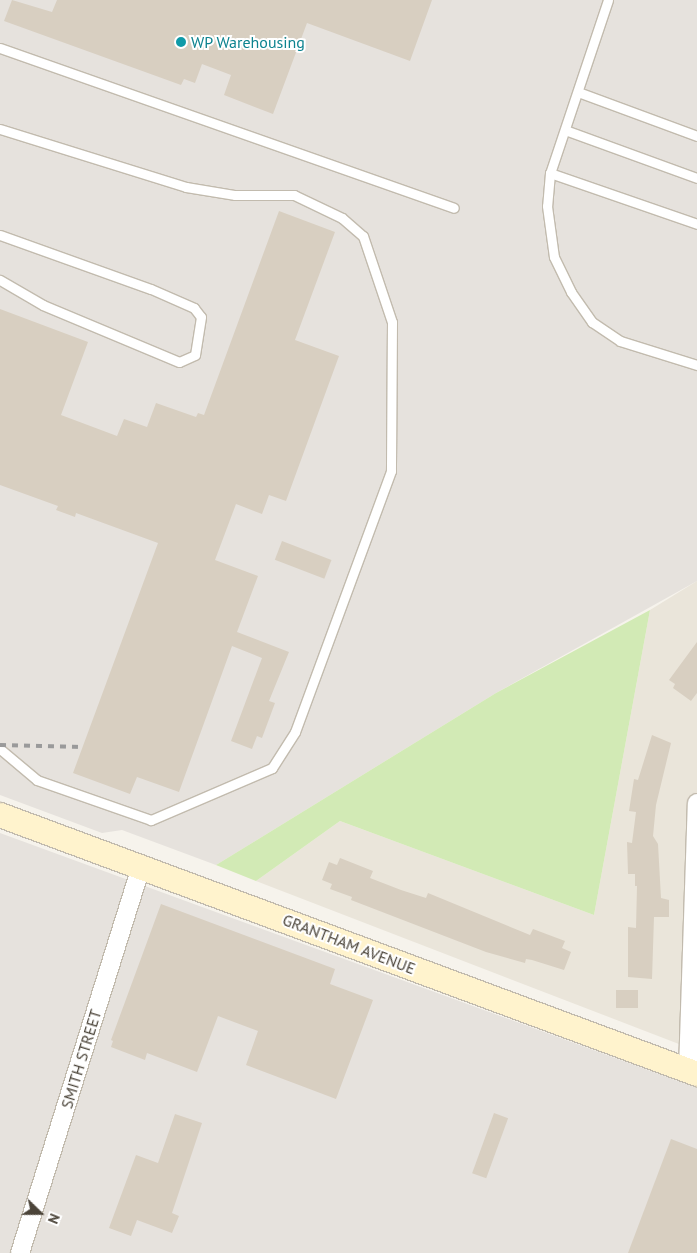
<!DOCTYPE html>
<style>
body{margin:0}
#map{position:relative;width:697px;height:1253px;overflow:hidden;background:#f6f3ec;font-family:"PT Sans",sans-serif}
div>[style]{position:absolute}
.residential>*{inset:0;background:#eae5da}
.industrial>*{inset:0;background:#e6e2dd}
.green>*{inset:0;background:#d2eab5}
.building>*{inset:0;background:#d8cfc1;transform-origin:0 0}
.roads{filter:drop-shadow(1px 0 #c2bbae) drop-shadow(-1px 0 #c2bbae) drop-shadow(0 1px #c2bbae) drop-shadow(0 -1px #c2bbae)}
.lane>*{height:9px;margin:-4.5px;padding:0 4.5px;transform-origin:4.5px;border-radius:4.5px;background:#fff}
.street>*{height:18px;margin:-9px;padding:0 9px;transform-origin:9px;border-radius:9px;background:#fff}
.secondary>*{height:24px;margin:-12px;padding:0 12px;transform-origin:12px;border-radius:12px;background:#fff3cd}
.rail>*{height:4px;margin-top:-2px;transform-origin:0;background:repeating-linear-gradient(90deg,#9a9a9a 0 6px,transparent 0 12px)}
.dots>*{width:14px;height:14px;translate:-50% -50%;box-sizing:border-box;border:2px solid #fff;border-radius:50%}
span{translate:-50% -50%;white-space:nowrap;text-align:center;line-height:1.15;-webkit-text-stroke:4px #fff;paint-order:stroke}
.culture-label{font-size:16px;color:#0d838f}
.left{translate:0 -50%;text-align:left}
.street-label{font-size:16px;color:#4b4439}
.north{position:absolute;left:15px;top:1188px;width:50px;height:50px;-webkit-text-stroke:4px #fff;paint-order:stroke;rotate:112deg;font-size:14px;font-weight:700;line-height:20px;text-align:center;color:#4b4439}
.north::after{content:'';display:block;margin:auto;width:18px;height:22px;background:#4b4439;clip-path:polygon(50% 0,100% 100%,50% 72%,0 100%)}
</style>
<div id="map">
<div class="residential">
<div style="clip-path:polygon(697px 581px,697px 1051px,256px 881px,340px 821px,594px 915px,650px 610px)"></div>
</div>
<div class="industrial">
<div style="clip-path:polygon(0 0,697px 0,697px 581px,496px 693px,216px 865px,122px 830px,102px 833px,0 795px)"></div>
<div style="clip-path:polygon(0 833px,697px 1088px,697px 1253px,0 1253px)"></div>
</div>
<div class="green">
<div style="clip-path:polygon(650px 610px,594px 915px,340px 821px,256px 881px,216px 865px,496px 693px)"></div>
</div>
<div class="building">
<div style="clip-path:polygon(12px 0,52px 12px,57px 0,432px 0,410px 61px,307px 23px,273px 114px,224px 95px,231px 75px,202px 64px,195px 83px,184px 79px,181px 85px,4px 21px)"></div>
<div style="clip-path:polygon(279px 211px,335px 232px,295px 340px,339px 356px,286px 501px,269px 495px,262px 514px,236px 504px,215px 560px,258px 576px,237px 632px,289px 652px,269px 701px,275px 703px,262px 738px,257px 736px,252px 749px,231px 741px,262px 658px,232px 646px,179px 792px,137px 777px,130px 794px,73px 773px,158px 543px,76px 513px,75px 517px,56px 510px,58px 506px,0 485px,0 309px,88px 342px,61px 415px,117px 436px,124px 419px,147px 427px,156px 403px,196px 417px,198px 413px,204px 415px)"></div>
<div style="left:282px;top:541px;width:53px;height:20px;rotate:21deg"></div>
<div style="clip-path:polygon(697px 642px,697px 693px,691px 701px,673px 688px,675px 684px,669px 680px)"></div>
<div style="clip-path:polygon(652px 735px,671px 743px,656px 805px,653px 836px,658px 844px,661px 898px,669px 900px,669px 917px,654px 917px,652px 979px,628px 977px,628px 927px,636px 928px,637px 886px,635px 886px,635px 874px,628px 874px,627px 842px,632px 843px,636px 812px,629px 811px,634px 779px,638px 780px)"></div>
<div style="clip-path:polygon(340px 858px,373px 871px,370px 878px,401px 890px,426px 898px,428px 893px,530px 935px,533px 929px,565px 941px,562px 948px,571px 952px,564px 970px,532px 960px,526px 959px,525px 963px,486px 952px,351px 900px,352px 897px,330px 889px,332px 884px,322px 880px,329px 862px,337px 865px)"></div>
<div style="clip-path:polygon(161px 904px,335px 969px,330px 984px,373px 1000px,336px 1099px,246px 1065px,258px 1031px,218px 1016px,197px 1072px,147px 1053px,145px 1060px,111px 1047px,113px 1041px,111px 1040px)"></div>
<div style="left:616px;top:990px;width:22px;height:18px"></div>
<div style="left:494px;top:1113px;width:15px;height:64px;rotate:20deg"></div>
<div style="clip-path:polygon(175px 1114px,202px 1123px,172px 1213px,179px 1216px,172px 1233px,137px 1220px,131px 1236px,109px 1228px,136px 1155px,158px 1163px)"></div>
<div style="clip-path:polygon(671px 1139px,697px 1149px,697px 1253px,628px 1253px)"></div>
</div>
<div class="roads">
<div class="lane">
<div style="left:608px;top:0;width:182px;rotate:108.5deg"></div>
<div style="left:550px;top:173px;width:33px;rotate:95deg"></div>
<div style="left:547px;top:206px;width:51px;rotate:82.2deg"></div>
<div style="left:554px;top:257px;width:39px;rotate:64deg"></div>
<div style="left:571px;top:292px;width:37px;rotate:55deg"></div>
<div style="left:592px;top:322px;width:34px;rotate:34deg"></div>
<div style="left:620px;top:341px;width:81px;rotate:17.3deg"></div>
<div style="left:0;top:48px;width:481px;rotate:19.4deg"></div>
<div style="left:578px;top:92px;width:127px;rotate:20.3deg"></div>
<div style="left:0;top:129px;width:195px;rotate:17.3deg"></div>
<div style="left:186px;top:187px;width:50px;rotate:9.3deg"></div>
<div style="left:235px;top:195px;width:59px"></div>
<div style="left:294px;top:195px;width:53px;rotate:25.6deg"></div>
<div style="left:342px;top:218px;width:28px;rotate:41deg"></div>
<div style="left:363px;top:236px;width:91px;rotate:71.4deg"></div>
<div style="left:392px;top:322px;width:149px;rotate:90.4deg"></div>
<div style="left:391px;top:471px;width:278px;rotate:110.2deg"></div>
<div style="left:295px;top:732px;width:43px;rotate:122.6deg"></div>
<div style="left:272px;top:768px;width:132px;rotate:156.7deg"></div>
<div style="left:151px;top:820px;width:121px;rotate:-160.7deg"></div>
<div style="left:37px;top:780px;width:48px;rotate:-140deg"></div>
<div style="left:565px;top:130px;width:140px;rotate:20deg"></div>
<div style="left:550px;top:173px;width:156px;rotate:19.1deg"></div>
<div style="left:0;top:235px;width:160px;rotate:19.7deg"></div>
<div style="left:151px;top:289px;width:47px;rotate:23.8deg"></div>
<div style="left:194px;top:308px;width:11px;rotate:52deg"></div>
<div style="left:201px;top:317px;width:38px;rotate:99deg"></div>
<div style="left:195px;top:355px;width:17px;rotate:156deg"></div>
<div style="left:179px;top:362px;width:147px;rotate:-157.3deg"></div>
<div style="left:43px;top:305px;width:50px;rotate:-149.8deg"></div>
</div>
<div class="street">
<div style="left:688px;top:1070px;width:267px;rotate:-88.1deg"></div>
<div style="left:20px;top:1253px;width:405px;rotate:-72.6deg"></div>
</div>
<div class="secondary">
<div style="left:0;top:815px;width:744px;rotate:20.38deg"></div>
</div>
</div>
<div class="rail">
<div style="left:0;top:745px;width:83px;rotate:1.4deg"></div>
</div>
<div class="dots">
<div style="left:181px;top:42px;background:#0f9aa8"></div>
</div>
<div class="culture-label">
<span class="left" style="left:191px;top:42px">WP Warehousing</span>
</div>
<div class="street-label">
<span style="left:349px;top:944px;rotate:21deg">GRANTHAM AVENUE</span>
<span style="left:81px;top:1059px;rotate:-73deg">SMITH STREET</span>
</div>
<div class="north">N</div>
</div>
